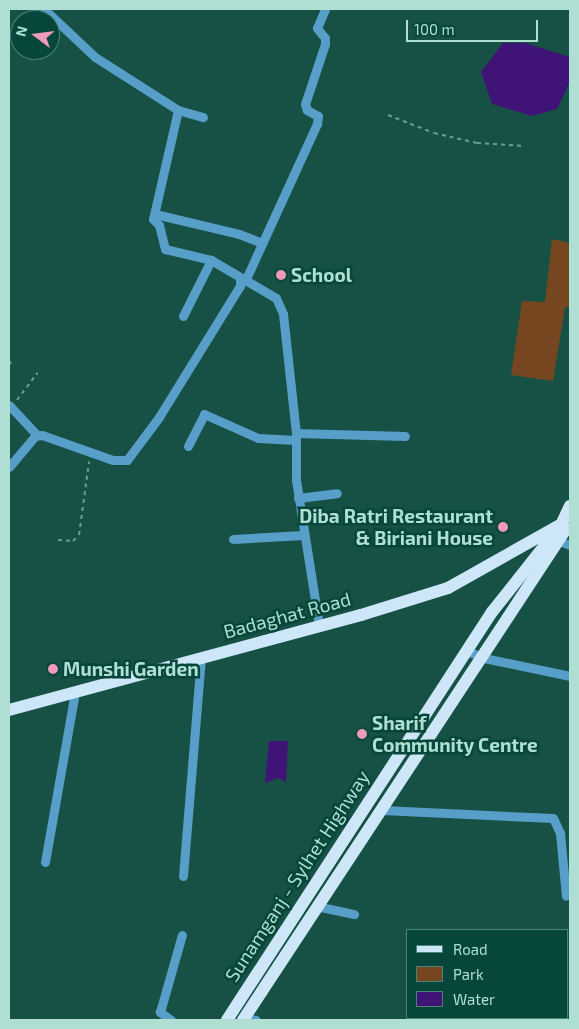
<!DOCTYPE html>
<style>
body{margin:0}
#map{position:relative;width:579px;height:1029px;overflow:hidden;background:#175145;font-family:"Exo 2",sans-serif}
div>[style]{position:absolute}
.green>*{inset:0;background:#754620}
.water>*{inset:0;background:#401476}
.path>*{height:2px;margin-top:-1px;transform-origin:0;background:repeating-linear-gradient(90deg,#6a9e92 0 4px,transparent 0 8px)}
.minor>*{height:9px;margin:-4.5px;padding:0 4.5px;transform-origin:4.5px;border-radius:4.5px;background:#579ec8}
.major>*{height:12px;margin:-6px;padding:0 6px;transform-origin:6px;border-radius:6px;background:#cde7f8}
.dots>*{width:14px;height:14px;translate:-50% -50%;box-sizing:border-box;border:2px solid #07463b;border-radius:50%}
span{translate:-50% -50%;white-space:nowrap;text-align:center;line-height:1.15;-webkit-text-stroke:5px #07463b;paint-order:stroke}
.poi-label{font-size:19px;color:#afded2;font-weight:700}
.left{translate:0 -50%;text-align:left}
.right{translate:-100% -50%;text-align:right}
.street-label{font-size:19px;color:#afded2}
.frame{position:absolute;inset:0;border:10px solid #afded2;pointer-events:none}
.legend{position:absolute;left:406px;top:929px;width:162px;height:90px;box-sizing:border-box;background:#07463b;border:1px solid #4a8377;margin:0;padding:6px 9px;list-style:none;font-size:15px;color:#afded2}
.legend li{display:flex;align-items:center;gap:10px;height:25px}
.legend b{width:25px;border:1px solid #4a8377}
.north{position:absolute;left:10px;top:10px;width:50px;height:50px;box-sizing:border-box;background:#07463b;border:1px solid #4a8377;border-radius:50%;rotate:285deg;font-size:14px;font-weight:700;line-height:20px;text-align:center;color:#afded2}
.north::after{content:'';display:block;margin:auto;width:18px;height:22px;background:#ef9ab8;clip-path:polygon(50% 0,100% 100%,50% 72%,0 100%)}
.scale{position:absolute;left:406px;top:20px;width:132px;height:22px;box-sizing:border-box;border:2px solid #afded2;border-top:0;padding-left:6px;font-size:15px;line-height:18px;white-space:nowrap;color:#afded2;-webkit-text-stroke:4px #07463b;paint-order:stroke}
</style>
<div id="map">
<div class="green">
<div style="clip-path:polygon(552px 239px,570px 243px,570px 307px,565px 307px,553px 381px,511px 375px,522px 301px,545px 302px)"></div>
</div>
<div class="water">
<div style="clip-path:polygon(503px 43px,525px 43px,570px 57px,570px 82px,557px 109px,532px 116px,492px 104px,481px 72px)"></div>
<div style="clip-path:polygon(269px 741px,288px 741px,286px 782px,278px 778px,265px 783px)"></div>
</div>
<div class="path">
<div style="left:388px;top:115px;width:49px;rotate:21.4deg"></div>
<div style="left:434px;top:133px;width:44px;rotate:13.1deg"></div>
<div style="left:477px;top:143px;width:48px;rotate:3.6deg"></div>
<div style="left:9px;top:365px;width:4px;rotate:-56deg"></div>
<div style="left:17px;top:400px;width:34px;rotate:-53deg"></div>
<div style="left:58px;top:540px;width:15px;rotate:4deg"></div>
<div style="left:73px;top:541px;width:8px;rotate:-45deg"></div>
<div style="left:79px;top:535px;width:74px;rotate:-82.2deg"></div>
</div>
<div class="minor">
<div style="left:44px;top:9px;width:70px;rotate:43.3deg"></div>
<div style="left:95px;top:57px;width:98px;rotate:32.6deg"></div>
<div style="left:178px;top:110px;width:26px;rotate:16deg"></div>
<div style="left:178px;top:110px;width:112px;rotate:102.9deg"></div>
<div style="left:153px;top:219px;width:8px;rotate:45deg"></div>
<div style="left:159px;top:225px;width:25px;rotate:76deg"></div>
<div style="left:165px;top:249px;width:47px;rotate:13.4deg"></div>
<div style="left:211px;top:260px;width:75px;rotate:30.3deg"></div>
<div style="left:276px;top:298px;width:17px;rotate:66deg"></div>
<div style="left:283px;top:314px;width:120px;rotate:83.8deg"></div>
<div style="left:296px;top:433px;width:47px;rotate:90deg"></div>
<div style="left:296px;top:480px;width:148px;rotate:81deg"></div>
<div style="left:155px;top:214px;width:86px;rotate:13.4deg"></div>
<div style="left:239px;top:234px;width:25px;rotate:21deg"></div>
<div style="left:245px;top:281px;width:173px;rotate:-65.4deg"></div>
<div style="left:317px;top:124px;width:8px;rotate:-83deg"></div>
<div style="left:318px;top:116px;width:13px;rotate:-151deg"></div>
<div style="left:307px;top:110px;width:6px;rotate:-108deg"></div>
<div style="left:305px;top:104px;width:63px;rotate:-71.6deg"></div>
<div style="left:325px;top:44px;width:6px;rotate:-90deg"></div>
<div style="left:325px;top:38px;width:13px;rotate:-129deg"></div>
<div style="left:317px;top:28px;width:21px;rotate:-67deg"></div>
<div style="left:183px;top:316px;width:63px;rotate:-63.4deg"></div>
<div style="left:9px;top:405px;width:41px;rotate:47deg"></div>
<div style="left:296px;top:433px;width:109px;rotate:1.6deg"></div>
<div style="left:188px;top:446px;width:36px;rotate:-63deg"></div>
<div style="left:204px;top:414px;width:59px;rotate:24deg"></div>
<div style="left:258px;top:438px;width:38px;rotate:3deg"></div>
<div style="left:9px;top:467px;width:40px;rotate:-50deg"></div>
<div style="left:35px;top:436px;width:7px;rotate:-8deg"></div>
<div style="left:42px;top:435px;width:75px;rotate:19.4deg"></div>
<div style="left:113px;top:460px;width:14px"></div>
<div style="left:127px;top:460px;width:54px;rotate:-53.3deg"></div>
<div style="left:159px;top:417px;width:154px;rotate:-58.3deg"></div>
<div style="left:240px;top:286px;width:8px;rotate:-90deg"></div>
<div style="left:298px;top:498px;width:39px;rotate:-7deg"></div>
<div style="left:233px;top:539px;width:70px;rotate:-3.3deg"></div>
<div style="left:559px;top:541px;width:12px;rotate:20deg"></div>
<div style="left:467px;top:651px;width:18px;rotate:22deg"></div>
<div style="left:484px;top:658px;width:88px;rotate:11.8deg"></div>
<div style="left:382px;top:810px;width:171px;rotate:2.7deg"></div>
<div style="left:553px;top:818px;width:17px;rotate:65deg"></div>
<div style="left:560px;top:833px;width:63px;rotate:84.6deg"></div>
<div style="left:45px;top:862px;width:174px;rotate:-80deg"></div>
<div style="left:183px;top:876px;width:220px;rotate:-85.3deg"></div>
<div style="left:316px;top:906px;width:39px;rotate:12deg"></div>
<div style="left:245px;top:1018px;width:11px;rotate:10deg"></div>
<div style="left:171px;top:1020px;width:14px;rotate:-144deg"></div>
<div style="left:160px;top:1012px;width:80px;rotate:-74.1deg"></div>
</div>
<div class="major">
<div style="left:9px;top:710px;width:365px;rotate:-15.1deg"></div>
<div style="left:361px;top:615px;width:91px;rotate:-17.2deg"></div>
<div style="left:448px;top:588px;width:129px;rotate:-29.4deg"></div>
<div style="left:227px;top:1020px;width:487px;rotate:-57deg"></div>
<div style="left:492px;top:612px;width:111px;rotate:-51.6deg"></div>
<div style="left:561px;top:525px;width:21px;rotate:-65deg"></div>
<div style="left:243px;top:1020px;width:588px;rotate:-56.66deg"></div>
</div>
<div class="dots">
<div style="left:281px;top:275px;background:#ef9ab8"></div>
<div style="left:503px;top:527px;background:#ef9ab8"></div>
<div style="left:53px;top:669px;background:#ef9ab8"></div>
<div style="left:362px;top:734px;background:#ef9ab8"></div>
</div>
<div class="poi-label">
<span class="left" style="left:291px;top:275px">School</span>
<span class="right" style="left:493px;top:527px">Diba Ratri Restaurant<br>&amp; Biriani House</span>
<span class="left" style="left:63px;top:669px">Munshi Garden</span>
<span class="left" style="left:372px;top:734px">Sharif<br>Community Centre</span>
</div>
<div class="street-label">
<span style="left:287px;top:615px;rotate:-15deg">Badaghat Road</span>
<span style="left:297px;top:876px;rotate:-57deg">Sunamganj - Sylhet Highway</span>
</div>
<div class="frame"></div>
<ul class="legend">
<li><b style="height:6px;background:#cde7f8"></b>Road</li>
<li><b style="height:14px;background:#754620"></b>Park</li>
<li><b style="height:14px;background:#401476"></b>Water</li>
</ul>
<div class="north">N</div>
<div class="scale">100 m</div>
</div>
